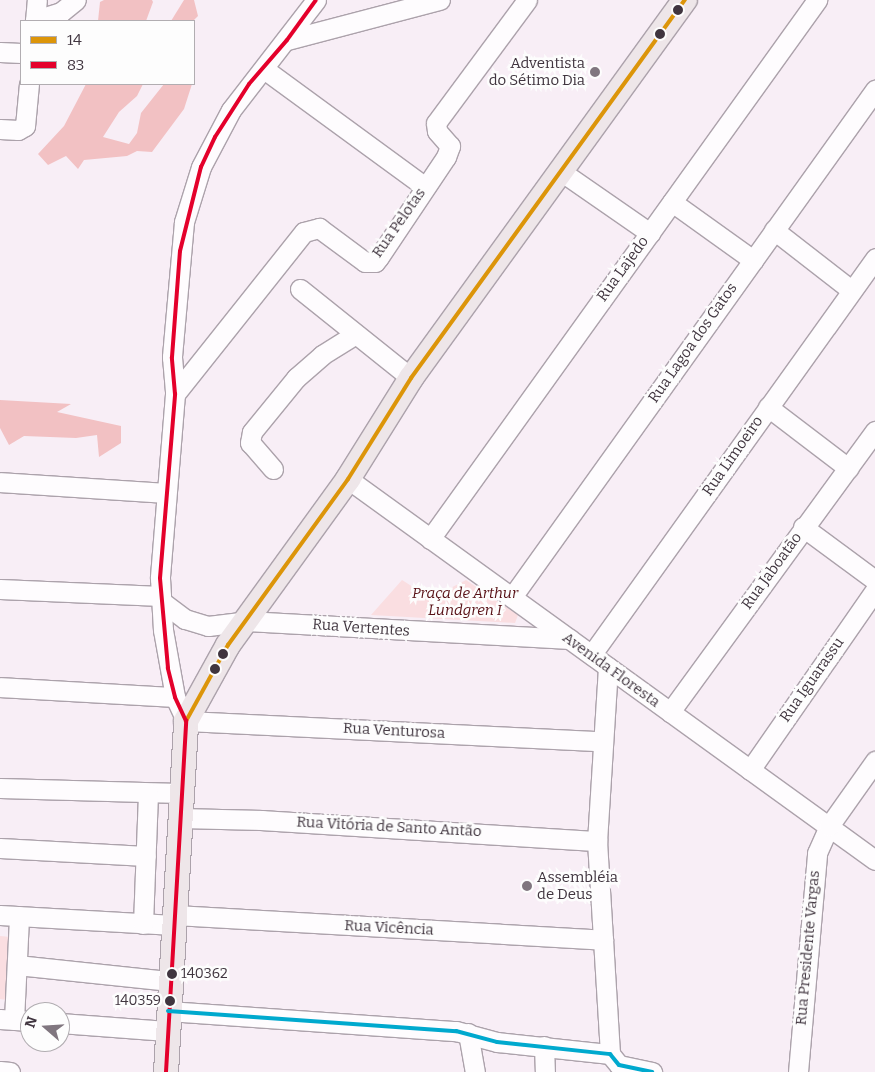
<!DOCTYPE html>
<meta charset="utf-8">
<style>
body{margin:0}
#map{position:relative;width:875px;height:1072px;overflow:hidden;background:#f8eef6;font-family:Bitter,serif}
div>[style]{position:absolute}
.green>*{inset:0;background:#fadee1}
.forest>*{inset:0;background:#f2c1c3}
.roads{filter:drop-shadow(1px 0 #aca2ab) drop-shadow(-1px 0 #aca2ab) drop-shadow(0 1px #aca2ab) drop-shadow(0 -1px #aca2ab)}
.minor>*{height:19px;margin:-9.5px;padding:0 9.5px;transform-origin:9.5px;border-radius:9.5px;background:#fefcfe}
.major>*{height:24px;margin:-12px;padding:0 12px;transform-origin:12px;border-radius:12px;background:#eee6e9}
.bus-1>*{height:4px;margin:-2px;padding:0 2px;transform-origin:2px;border-radius:2px;background:#dc9509}
.bus-2>*{height:4px;margin:-2px;padding:0 2px;transform-origin:2px;border-radius:2px;background:#e4002b}
.bus-3>*{height:4px;margin:-2px;padding:0 2px;transform-origin:2px;border-radius:2px;background:#00a9ce}
.dots>*{width:14px;height:14px;translate:-50% -50%;box-sizing:border-box;border:2px solid #fdfdfd;border-radius:50%}
span{translate:-50% -50%;white-space:nowrap;text-align:center;line-height:1.15;-webkit-text-stroke:5px #fdfdfd;paint-order:stroke}
.bus-label{font-size:14px;color:#40353f}
.left{translate:0 -50%;text-align:left}
.right{translate:-100% -50%;text-align:right}
.poi-label{font-size:15px;color:#40353f}
.street-label{font-size:15px;color:#40353f}
.park-label{font-size:15px;color:#581116;font-style:italic}
.legend{position:absolute;left:20px;top:20px;width:175px;height:65px;box-sizing:border-box;background:#fdfdfd;border:1px solid #b1adb1;margin:0;padding:6px 9px;list-style:none;font-size:15px;color:#40353f}
.legend li{display:flex;align-items:center;gap:10px;height:25px}
.legend b{width:25px;border:1px solid #b1adb1}
.north{position:absolute;left:20px;top:1002px;width:50px;height:50px;box-sizing:border-box;background:#fdfdfd;border:1px solid #b1adb1;border-radius:50%;rotate:289deg;font-size:14px;font-weight:700;line-height:20px;text-align:center;color:#40353f}
.north::after{content:'';display:block;margin:auto;width:18px;height:22px;background:#80767f;clip-path:polygon(50% 0,100% 100%,50% 72%,0 100%)}
</style>
<div id="map">
<div class="green">
<div style="clip-path:polygon(402px 580px,421px 592px,437px 595px,466px 580px,518px 615px,515px 623px,371px 615px)"></div>
<div style="clip-path:polygon(0 936px,11px 937px,7px 1000px,0 999px)"></div>
</div>
<div class="forest">
<div style="clip-path:polygon(104px 0,152px 0,153px 2px,146px 21px,98px 21px,100px 2px)"></div>
<div style="clip-path:polygon(184px 0,194px 0,198px 16px,193px 21px,171px 21px)"></div>
<div style="clip-path:polygon(86px 84px,143px 84px,137px 96px,119px 112px,103px 137px,129px 144px,137px 133px,141px 113px,164px 84px,192px 84px,184px 109px,152px 152px,137px 151px,127px 156px,84px 160px,78px 169px,66px 156px,48px 165px,38px 154px,64px 126px)"></div>
<div style="clip-path:polygon(0 400px,71px 404px,57px 412px,121px 426px,121px 443px,99px 457px,97px 435px,76px 438px,24px 436px,9px 445px,0 428px)"></div>
</div>
<div class="roads">
<div class="minor">
<div style="left:316px;top:0;width:139px;rotate:127.7deg"></div>
<div style="left:231px;top:110px;width:64px;rotate:117.8deg"></div>
<div style="left:201px;top:167px;width:58px;rotate:107.2deg"></div>
<div style="left:184px;top:222px;width:136px;rotate:95.1deg"></div>
<div style="left:172px;top:357px;width:37px;rotate:85deg"></div>
<div style="left:175px;top:394px;width:185px;rotate:94.7deg"></div>
<div style="left:160px;top:578px;width:52px;rotate:86.7deg"></div>
<div style="left:163px;top:630px;width:68px;rotate:79.8deg"></div>
<div style="left:175px;top:697px;width:26px;rotate:65deg"></div>
<div style="left:186px;top:721px;width:415px;rotate:2.8deg"></div>
<div style="left:35px;top:20px;width:27px;rotate:-17deg"></div>
<div style="left:61px;top:12px;width:19px;rotate:-39deg"></div>
<div style="left:35px;top:21px;width:21px;rotate:-85deg"></div>
<div style="left:287px;top:40px;width:158px;rotate:-14.7deg"></div>
<div style="left:0;top:52px;width:21px;rotate:3deg"></div>
<div style="left:264px;top:69px;width:198px;rotate:36.2deg"></div>
<div style="left:0;top:129px;width:18px;rotate:3deg"></div>
<div style="left:18px;top:130px;width:8px;rotate:-30deg"></div>
<div style="left:25px;top:126px;width:42px;rotate:-84.6deg"></div>
<div style="left:559px;top:170px;width:111px;rotate:34.7deg"></div>
<div style="left:672px;top:202px;width:100px;rotate:35.6deg"></div>
<div style="left:774px;top:230px;width:98px;rotate:37.9deg"></div>
<div style="left:300px;top:289px;width:142px;rotate:38.7deg"></div>
<div style="left:175px;top:394px;width:207px;rotate:-51.5deg"></div>
<div style="left:304px;top:232px;width:16px;rotate:-15deg"></div>
<div style="left:319px;top:228px;width:57px;rotate:36.5deg"></div>
<div style="left:365px;top:262px;width:10px"></div>
<div style="left:375px;top:262px;width:6px;rotate:-51deg"></div>
<div style="left:379px;top:257px;width:120px;rotate:-56.2deg"></div>
<div style="left:446px;top:157px;width:12px;rotate:-70deg"></div>
<div style="left:450px;top:146px;width:20px;rotate:-131deg"></div>
<div style="left:437px;top:131px;width:8px;rotate:-97deg"></div>
<div style="left:436px;top:123px;width:153px;rotate:-53.5deg"></div>
<div style="left:768px;top:407px;width:101px;rotate:37.3deg"></div>
<div style="left:273px;top:469px;width:35px;rotate:-131deg"></div>
<div style="left:250px;top:443px;width:11px;rotate:-80deg"></div>
<div style="left:252px;top:432px;width:70px;rotate:-50.8deg"></div>
<div style="left:296px;top:378px;width:35px;rotate:-41deg"></div>
<div style="left:322px;top:355px;width:39px;rotate:-32deg"></div>
<div style="left:348px;top:479px;width:650px;rotate:35.87deg"></div>
<div style="left:0;top:482px;width:165px;rotate:3.8deg"></div>
<div style="left:803px;top:527px;width:89px;rotate:36.4deg"></div>
<div style="left:430px;top:539px;width:664px;rotate:-54.32deg"></div>
<div style="left:0;top:589px;width:161px;rotate:2.5deg"></div>
<div style="left:512px;top:597px;width:624px;rotate:-54.4deg"></div>
<div style="left:161px;top:601px;width:30px;rotate:37deg"></div>
<div style="left:185px;top:619px;width:24px;rotate:17deg"></div>
<div style="left:208px;top:626px;width:39px;rotate:-7deg"></div>
<div style="left:247px;top:621px;width:323px;rotate:3.2deg"></div>
<div style="left:592px;top:654px;width:487px;rotate:-54.4deg"></div>
<div style="left:608px;top:667px;width:174px;rotate:93.6deg"></div>
<div style="left:597px;top:841px;width:213px;rotate:86.5deg"></div>
<div style="left:0;top:687px;width:175px;rotate:3.3deg"></div>
<div style="left:670px;top:712px;width:348px;rotate:-53.9deg"></div>
<div style="left:750px;top:770px;width:219px;rotate:-55.2deg"></div>
<div style="left:0;top:788px;width:180px;rotate:1.6deg"></div>
<div style="left:180px;top:818px;width:82px;rotate:1.4deg"></div>
<div style="left:262px;top:820px;width:336px;rotate:3.6deg"></div>
<div style="left:0;top:848px;width:146px;rotate:3.1deg"></div>
<div style="left:0;top:915px;width:174px;rotate:3.3deg"></div>
<div style="left:175px;top:915px;width:429px;rotate:3.3deg"></div>
<div style="left:143px;top:924px;width:131px;rotate:-87.8deg"></div>
<div style="left:17px;top:965px;width:154px;rotate:6deg"></div>
<div style="left:168px;top:1011px;width:289px;rotate:4deg"></div>
<div style="left:456px;top:1031px;width:42px;rotate:15deg"></div>
<div style="left:497px;top:1042px;width:114px;rotate:6.1deg"></div>
<div style="left:610px;top:1054px;width:14px;rotate:51deg"></div>
<div style="left:619px;top:1065px;width:34px;rotate:12deg"></div>
<div style="left:0;top:1019px;width:30px;rotate:4deg"></div>
<div style="left:14px;top:1020px;width:104px;rotate:-87.2deg"></div>
<div style="left:60px;top:1023px;width:107px;rotate:4.3deg"></div>
<div style="left:468px;top:1033px;width:40px;rotate:80deg"></div>
<div style="left:544px;top:1046px;width:26px;rotate:88deg"></div>
<div style="left:0;top:1071px;width:10px;rotate:6deg"></div>
<div style="left:798px;top:1072px;width:220px;rotate:-85deg"></div>
<div style="left:817px;top:853px;width:30px;rotate:-66deg"></div>
<div style="left:829px;top:826px;width:80px;rotate:-54.7deg"></div>
</div>
<div class="major">
<div style="left:166px;top:1072px;width:352px;rotate:-86.7deg"></div>
<div style="left:186px;top:721px;width:87px;rotate:-61.1deg"></div>
<div style="left:228px;top:645px;width:205px;rotate:-54.1deg"></div>
<div style="left:348px;top:479px;width:119px;rotate:-58deg"></div>
<div style="left:411px;top:378px;width:467px;rotate:-54.1deg"></div>
</div>
</div>
<div class="bus-1">
<div style="left:186px;top:721px;width:87px;rotate:-61.1deg"></div>
<div style="left:228px;top:645px;width:205px;rotate:-54.1deg"></div>
<div style="left:348px;top:479px;width:119px;rotate:-58deg"></div>
<div style="left:411px;top:378px;width:467px;rotate:-54.1deg"></div>
</div>
<div class="bus-2">
<div style="left:166px;top:1072px;width:352px;rotate:-86.7deg"></div>
<div style="left:186px;top:721px;width:26px;rotate:-115deg"></div>
<div style="left:175px;top:697px;width:30px;rotate:-104deg"></div>
<div style="left:168px;top:668px;width:90px;rotate:-95.1deg"></div>
<div style="left:160px;top:578px;width:185px;rotate:-85.3deg"></div>
<div style="left:175px;top:394px;width:37px;rotate:-95deg"></div>
<div style="left:172px;top:357px;width:106px;rotate:-85.7deg"></div>
<div style="left:180px;top:251px;width:87px;rotate:-76deg"></div>
<div style="left:201px;top:167px;width:33px;rotate:-65deg"></div>
<div style="left:215px;top:137px;width:63px;rotate:-57.3deg"></div>
<div style="left:249px;top:84px;width:58px;rotate:-49.2deg"></div>
<div style="left:287px;top:40px;width:49px;rotate:-54.1deg"></div>
</div>
<div class="bus-3">
<div style="left:168px;top:1011px;width:289px;rotate:4deg"></div>
<div style="left:456px;top:1031px;width:42px;rotate:15deg"></div>
<div style="left:497px;top:1042px;width:114px;rotate:6.1deg"></div>
<div style="left:610px;top:1054px;width:14px;rotate:51deg"></div>
<div style="left:619px;top:1065px;width:34px;rotate:12deg"></div>
</div>
<div class="dots">
<div style="left:678px;top:10px;background:#40353f"></div>
<div style="left:660px;top:34px;background:#40353f"></div>
<div style="left:595px;top:72px;background:#80767f"></div>
<div style="left:223px;top:654px;background:#40353f"></div>
<div style="left:215px;top:669px;background:#40353f"></div>
<div style="left:527px;top:886px;background:#80767f"></div>
<div style="left:172px;top:974px;background:#40353f"></div>
<div style="left:170px;top:1001px;background:#40353f"></div>
</div>
<div class="bus-label">
<span class="left" style="left:181px;top:974px">140362</span>
<span class="right" style="left:161px;top:1001px">140359</span>
</div>
<div class="poi-label">
<span class="right" style="left:585px;top:72px">Adventista<br>do Sétimo Dia</span>
<span class="left" style="left:537px;top:886px">Assembléia<br>de Deus</span>
</div>
<div class="street-label">
<span style="left:399px;top:223px;rotate:-55deg">Rua Pelotas</span>
<span style="left:623px;top:269px;rotate:-54deg">Rua Lajedo</span>
<span style="left:693px;top:343px;rotate:-55deg">Rua Lagoa dos Gatos</span>
<span style="left:733px;top:456px;rotate:-55deg">Rua Limoeiro</span>
<span style="left:772px;top:571px;rotate:-54deg">Rua Jaboatão</span>
<span style="left:361px;top:628px;rotate:4deg">Rua Vertentes</span>
<span style="left:611px;top:670px;rotate:36deg">Avenida Floresta</span>
<span style="left:812px;top:680px;rotate:-55deg">Rua Iguarassu</span>
<span style="left:394px;top:731px;rotate:3deg">Rua Venturosa</span>
<span style="left:389px;top:827px;rotate:3deg">Rua Vitória de Santo Antão</span>
<span style="left:389px;top:928px;rotate:3deg">Rua Vicência</span>
<span style="left:808px;top:948px;rotate:-85deg">Rua Presidente Vargas</span>
</div>
<div class="park-label">
<span style="left:465px;top:602px">Praça de Arthur<br>Lundgren I</span>
</div>
<ul class="legend">
<li><b style="height:6px;background:#dc9509"></b>14</li>
<li><b style="height:6px;background:#e4002b"></b>83</li>
</ul>
<div class="north">N</div>
</div>
